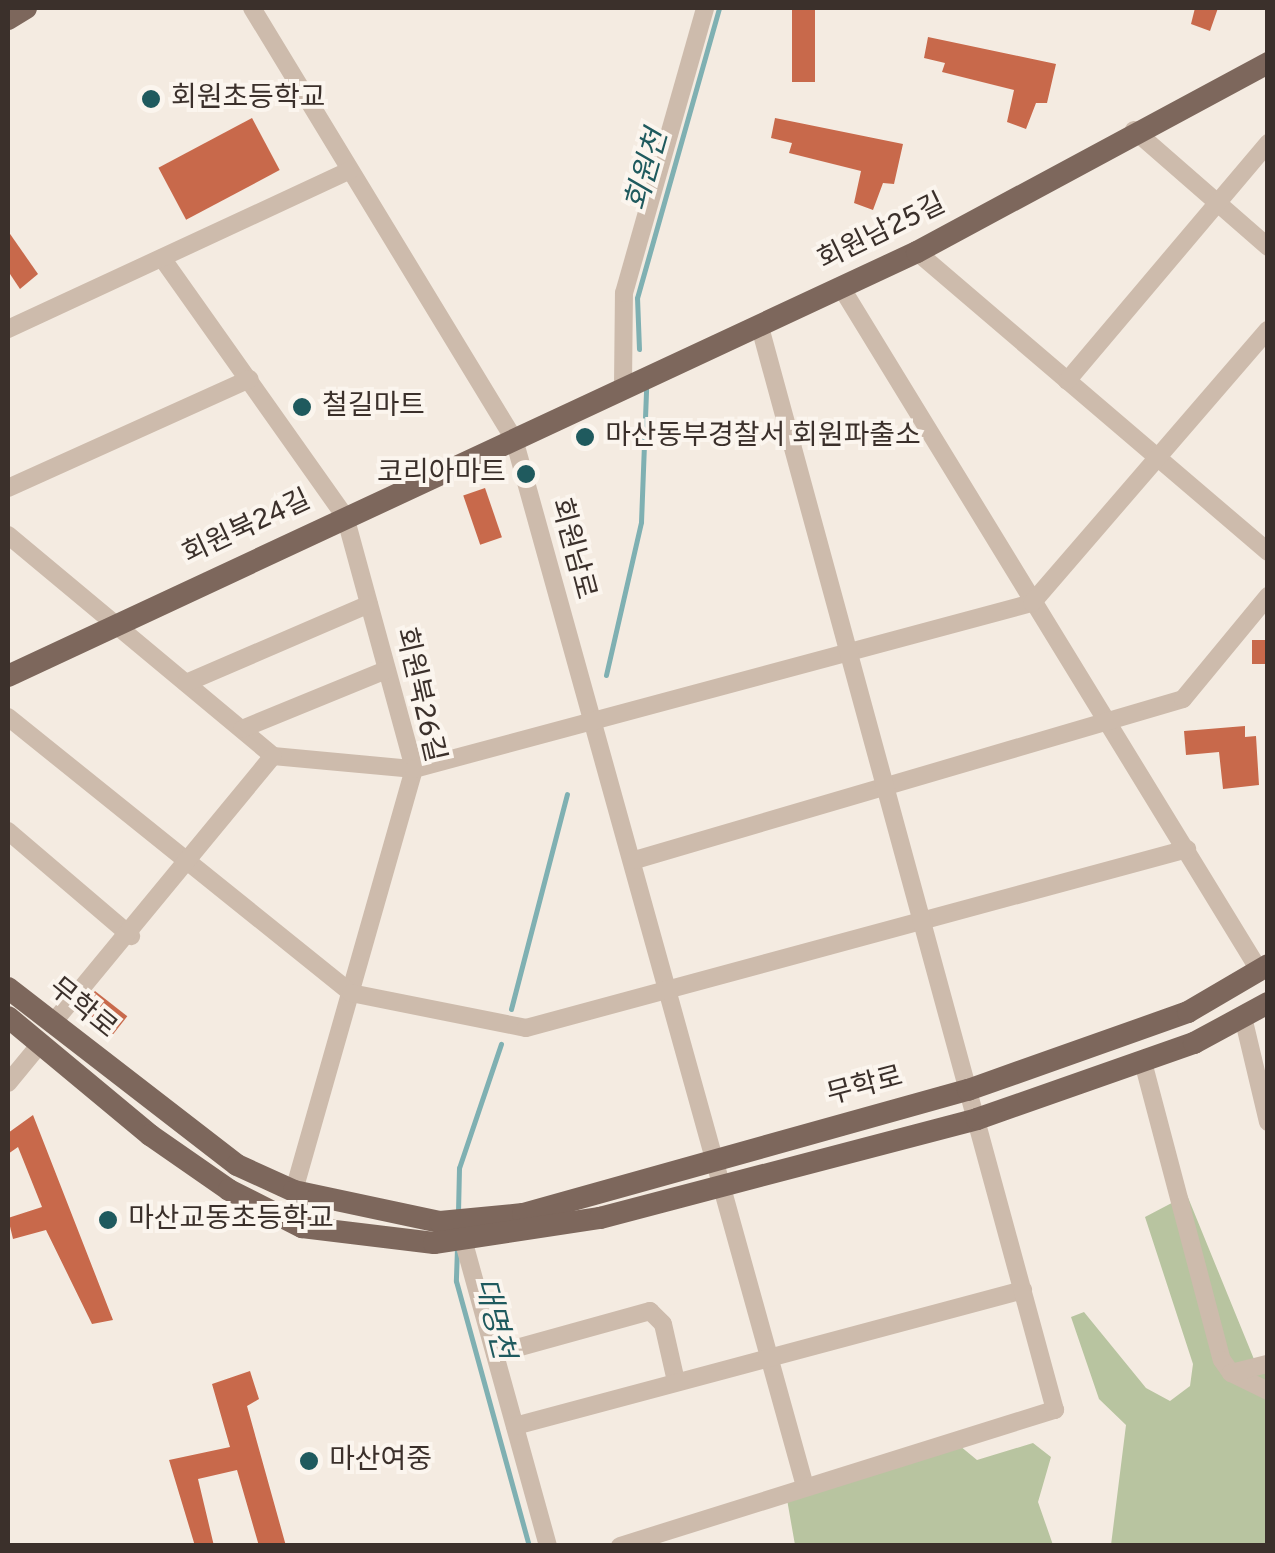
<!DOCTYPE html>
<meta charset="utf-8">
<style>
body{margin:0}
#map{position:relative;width:1275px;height:1553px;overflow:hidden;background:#f4ebe1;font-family:Overpass,"Noto Sans KR",sans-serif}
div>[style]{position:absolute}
.green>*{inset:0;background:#b8c4a0}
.stream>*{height:5px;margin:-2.5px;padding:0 2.5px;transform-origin:2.5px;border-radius:2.5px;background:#7fb0b2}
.building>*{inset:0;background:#c8694b;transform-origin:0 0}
.minor>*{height:18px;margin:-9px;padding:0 9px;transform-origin:9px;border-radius:9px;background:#cdbbac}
.major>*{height:22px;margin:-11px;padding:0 11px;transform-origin:11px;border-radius:11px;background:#7d675c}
.dots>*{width:28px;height:28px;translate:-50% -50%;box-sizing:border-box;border:5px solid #fbf5ee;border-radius:50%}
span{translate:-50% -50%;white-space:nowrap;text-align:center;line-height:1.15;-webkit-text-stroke:8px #fbf5ee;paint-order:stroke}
.poi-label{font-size:28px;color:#3b302b}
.left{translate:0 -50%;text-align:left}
.right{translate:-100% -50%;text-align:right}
.street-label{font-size:28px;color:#3b302b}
.water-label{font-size:30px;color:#1f5a5e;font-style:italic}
.frame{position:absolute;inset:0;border:10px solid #3b302b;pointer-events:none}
</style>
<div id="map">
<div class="green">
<div style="clip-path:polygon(1187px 1195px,1258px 1369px,1267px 1367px,1267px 1545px,1111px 1545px,1126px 1425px,1099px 1399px,1071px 1317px,1084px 1312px,1146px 1388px,1170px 1401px,1190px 1386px,1193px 1364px,1145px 1217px)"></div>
<div style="clip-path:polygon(954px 1441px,977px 1460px,1033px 1443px,1051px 1457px,1038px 1502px,1053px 1545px,795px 1545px,785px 1488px)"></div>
</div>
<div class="stream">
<div style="left:639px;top:349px;width:51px;rotate:-92.2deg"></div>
<div style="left:637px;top:298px;width:301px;rotate:-74.2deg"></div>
<div style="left:606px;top:675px;width:157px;rotate:-77.1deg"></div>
<div style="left:641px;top:522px;width:133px;rotate:-87.8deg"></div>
<div style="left:511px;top:1009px;width:222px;rotate:-75.4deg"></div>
<div style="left:458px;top:1212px;width:44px;rotate:-88.7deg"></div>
<div style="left:459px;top:1168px;width:131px;rotate:-71.3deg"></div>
<div style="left:457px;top:1248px;width:33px;rotate:92deg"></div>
<div style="left:456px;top:1281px;width:275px;rotate:74.6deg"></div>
</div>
<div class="building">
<div style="left:792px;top:8px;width:23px;height:74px"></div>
<div style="clip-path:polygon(1195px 8px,1218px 8px,1210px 31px,1191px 24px)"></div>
<div style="clip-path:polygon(928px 37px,1056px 64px,1047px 103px,1036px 103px,1026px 129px,1007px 122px,1014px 90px,942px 72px,945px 63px,924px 58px)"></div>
<div style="left:252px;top:118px;width:59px;height:106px;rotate:62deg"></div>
<div style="clip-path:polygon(775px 118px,903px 144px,894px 184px,883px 183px,873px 210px,854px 203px,861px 171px,789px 153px,792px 143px,771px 138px)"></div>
<div style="clip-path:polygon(8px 231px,38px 274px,20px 289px,8px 271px)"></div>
<div style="left:485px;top:488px;width:52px;height:23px;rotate:71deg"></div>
<div style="left:1268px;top:640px;width:24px;height:16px;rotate:90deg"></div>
<div style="clip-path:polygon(1245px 726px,1245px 737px,1256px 736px,1259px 785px,1223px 789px,1219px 752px,1186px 755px,1184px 731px)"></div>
<div style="left:95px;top:991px;width:41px;height:23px;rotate:38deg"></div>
<div style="clip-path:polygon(33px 1115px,113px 1320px,92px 1324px,46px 1230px,13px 1239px,8px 1218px,42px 1207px,18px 1147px,8px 1154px,8px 1133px)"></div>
<div style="clip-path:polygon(250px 1371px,259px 1399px,247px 1406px,286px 1546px,259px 1546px,237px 1470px,198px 1479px,214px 1546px,195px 1546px,169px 1460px,230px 1447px,212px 1384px)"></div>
</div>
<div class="minor">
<div style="left:252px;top:8px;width:504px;rotate:58.71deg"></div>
<div style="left:514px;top:439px;width:1087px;rotate:74.47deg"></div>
<div style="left:1134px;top:130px;width:178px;rotate:41.1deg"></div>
<div style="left:917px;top:252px;width:462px;rotate:40.5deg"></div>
<div style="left:162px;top:258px;width:316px;rotate:54.7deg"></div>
<div style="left:345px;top:516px;width:262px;rotate:74.7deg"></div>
<div style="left:414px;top:769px;width:439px;rotate:105.9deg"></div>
<div style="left:841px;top:287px;width:801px;rotate:58.53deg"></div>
<div style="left:8px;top:329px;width:376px;rotate:-24.9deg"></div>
<div style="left:1067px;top:381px;width:312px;rotate:-49.8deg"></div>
<div style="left:623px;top:385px;width:92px;rotate:-89.4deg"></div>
<div style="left:624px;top:293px;width:296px;rotate:-74.1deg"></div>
<div style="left:8px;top:488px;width:265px;rotate:-24.3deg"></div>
<div style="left:8px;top:535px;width:345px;rotate:39.8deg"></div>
<div style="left:273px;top:756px;width:142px;rotate:5.3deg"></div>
<div style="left:414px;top:769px;width:640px;rotate:-15.04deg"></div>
<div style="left:1032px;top:603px;width:361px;rotate:-49.2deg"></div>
<div style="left:186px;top:683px;width:199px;rotate:-23.3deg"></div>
<div style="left:8px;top:717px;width:440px;rotate:38.8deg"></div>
<div style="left:351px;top:993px;width:178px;rotate:11.3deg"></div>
<div style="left:526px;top:1028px;width:685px;rotate:-15.15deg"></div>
<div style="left:242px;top:729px;width:156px;rotate:-22.3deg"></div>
<div style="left:8px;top:831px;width:162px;rotate:40.5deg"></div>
<div style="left:635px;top:860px;width:571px;rotate:-16.37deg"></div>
<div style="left:1183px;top:699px;width:134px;rotate:-50.5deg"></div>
<div style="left:1243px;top:1017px;width:108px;rotate:76.6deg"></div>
<div style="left:52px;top:1024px;width:347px;rotate:-50.5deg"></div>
<div style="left:1143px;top:1062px;width:308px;rotate:75.2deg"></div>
<div style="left:1222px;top:1360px;width:16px;rotate:55deg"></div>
<div style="left:1231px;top:1373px;width:41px;rotate:25.9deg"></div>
<div style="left:8px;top:1083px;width:52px;rotate:-50.5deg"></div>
<div style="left:464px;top:1243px;width:314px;rotate:74.5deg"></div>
<div style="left:495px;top:1354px;width:161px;rotate:-15.5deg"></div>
<div style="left:650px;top:1311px;width:18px;rotate:45deg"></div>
<div style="left:663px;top:1324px;width:58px;rotate:77.2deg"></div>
<div style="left:1231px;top:1373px;width:38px;rotate:-14deg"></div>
<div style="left:515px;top:1426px;width:526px;rotate:-14.99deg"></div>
<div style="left:620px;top:1546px;width:456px;rotate:-17.4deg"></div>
<div style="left:1055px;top:1410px;width:1122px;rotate:-105.24deg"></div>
</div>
<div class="major">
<div style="left:8px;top:19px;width:21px;rotate:-31deg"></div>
<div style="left:8px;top:676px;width:1003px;rotate:-25.01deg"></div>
<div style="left:917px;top:252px;width:399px;rotate:-28.3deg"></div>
<div style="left:8px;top:988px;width:289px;rotate:37.7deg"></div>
<div style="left:237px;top:1165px;width:63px;rotate:24.5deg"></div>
<div style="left:294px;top:1191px;width:149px;rotate:12deg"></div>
<div style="left:440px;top:1222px;width:83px;rotate:-5.5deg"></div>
<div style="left:523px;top:1214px;width:462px;rotate:-15.6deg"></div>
<div style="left:968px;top:1090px;width:233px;rotate:-19.5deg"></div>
<div style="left:1188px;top:1012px;width:93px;rotate:-30.4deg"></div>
<div style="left:8px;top:1017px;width:185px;rotate:39.7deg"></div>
<div style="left:150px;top:1135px;width:96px;rotate:34.8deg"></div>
<div style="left:229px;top:1190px;width:82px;rotate:26.9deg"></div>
<div style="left:302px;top:1227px;width:133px;rotate:6.9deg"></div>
<div style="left:434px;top:1243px;width:168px;rotate:-8.6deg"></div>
<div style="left:600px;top:1218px;width:390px;rotate:-14.7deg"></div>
<div style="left:977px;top:1119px;width:230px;rotate:-19.3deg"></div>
<div style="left:1194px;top:1043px;width:84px;rotate:-28.4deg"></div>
</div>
<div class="dots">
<div style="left:151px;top:99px;background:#1f5a5e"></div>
<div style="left:302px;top:407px;background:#1f5a5e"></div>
<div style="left:585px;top:437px;background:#1f5a5e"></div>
<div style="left:526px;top:474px;background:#1f5a5e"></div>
<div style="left:108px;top:1220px;background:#1f5a5e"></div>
<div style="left:309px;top:1461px;background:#1f5a5e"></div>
</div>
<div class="poi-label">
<span class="left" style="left:171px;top:99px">회원초등학교</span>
<span class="left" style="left:322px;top:407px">철길마트</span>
<span class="left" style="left:605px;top:437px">마산동부경찰서 회원파출소</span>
<span class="right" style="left:506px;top:474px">코리아마트</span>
<span class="left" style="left:128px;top:1220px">마산교동초등학교</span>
<span class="left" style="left:329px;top:1461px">마산여중</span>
</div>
<div class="street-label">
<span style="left:882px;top:233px;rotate:-26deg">회원남25길</span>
<span style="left:247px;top:528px;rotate:-25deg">회원북24길</span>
<span style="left:572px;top:549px;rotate:75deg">회원남로</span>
<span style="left:419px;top:695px;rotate:77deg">회원북26길</span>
<span style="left:82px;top:1009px;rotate:39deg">무학로</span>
<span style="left:865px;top:1087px;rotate:-15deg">무학로</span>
</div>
<div class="water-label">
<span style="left:649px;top:171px;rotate:-74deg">회원천</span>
<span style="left:492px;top:1319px;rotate:76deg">대명천</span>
</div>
<div class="frame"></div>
</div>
